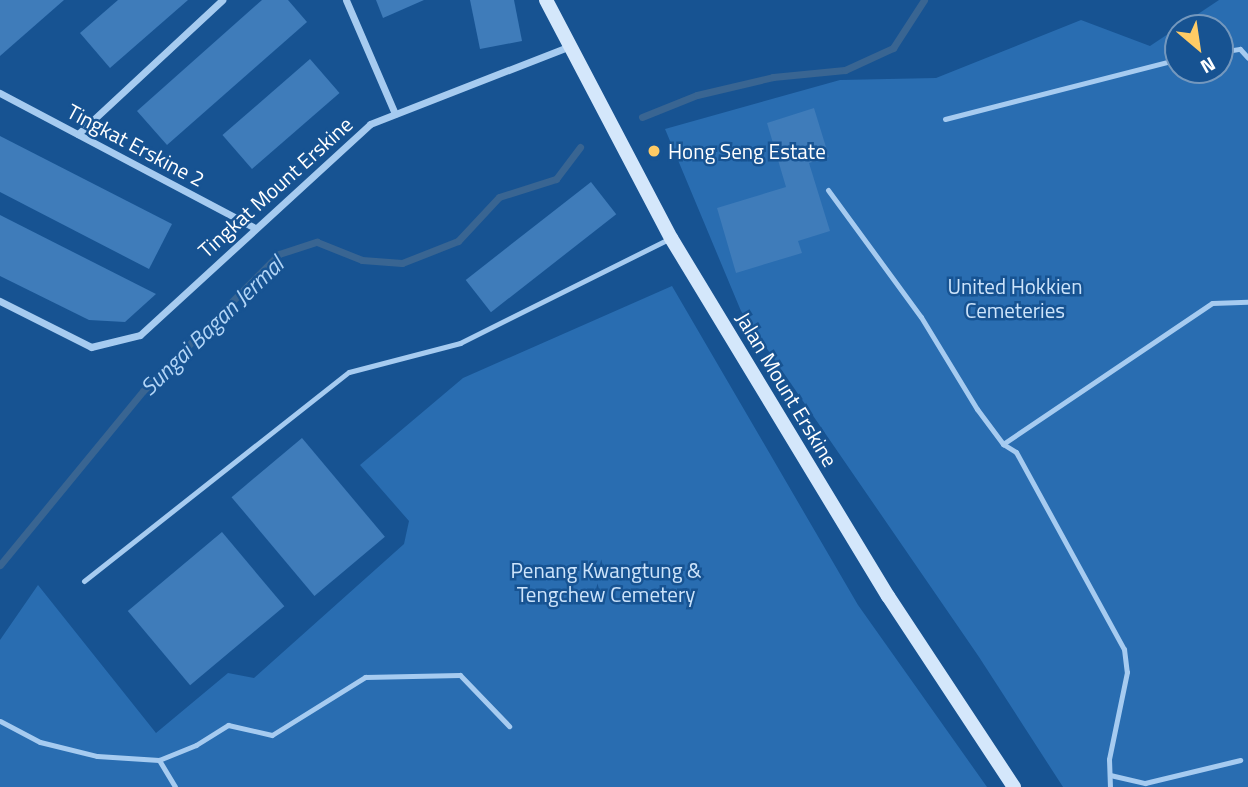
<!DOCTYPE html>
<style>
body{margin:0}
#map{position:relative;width:1248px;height:787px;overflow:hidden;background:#175392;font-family:"Titillium Web",sans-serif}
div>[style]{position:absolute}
.green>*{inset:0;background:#296db1}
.stream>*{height:7px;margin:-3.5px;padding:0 3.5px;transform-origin:3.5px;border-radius:3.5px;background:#396592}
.building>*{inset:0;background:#3f7cba;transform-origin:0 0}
.service>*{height:5px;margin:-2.5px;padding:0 2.5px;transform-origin:2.5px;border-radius:2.5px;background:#a6cbf0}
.minor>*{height:7px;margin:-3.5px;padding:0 3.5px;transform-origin:3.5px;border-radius:3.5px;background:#a6cbf0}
.secondary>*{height:14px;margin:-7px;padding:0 7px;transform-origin:7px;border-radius:7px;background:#d4e7fb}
.dots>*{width:19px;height:19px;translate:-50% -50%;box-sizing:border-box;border:4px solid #175392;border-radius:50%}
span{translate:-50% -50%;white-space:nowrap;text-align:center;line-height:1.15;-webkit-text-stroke:5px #175392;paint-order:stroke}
.street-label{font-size:21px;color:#fff}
.poi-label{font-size:21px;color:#fff}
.left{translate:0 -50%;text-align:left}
.park-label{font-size:21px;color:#cde4fb}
.water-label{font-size:23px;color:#b2d5f7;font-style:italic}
.north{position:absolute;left:1164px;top:14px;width:70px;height:70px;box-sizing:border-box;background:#175392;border:2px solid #7498be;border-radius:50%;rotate:151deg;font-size:19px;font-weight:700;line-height:28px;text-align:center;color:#fff}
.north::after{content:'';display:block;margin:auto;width:24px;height:32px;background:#ffcb65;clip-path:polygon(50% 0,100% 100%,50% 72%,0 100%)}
</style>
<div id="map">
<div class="green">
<div style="clip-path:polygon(evenodd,1219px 0,1248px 0,1248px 787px,1063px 787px,979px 657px,741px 311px,665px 129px,840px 80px,936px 78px,1081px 20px,1150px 46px,1219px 0,1178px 28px,1220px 28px,1220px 70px,1178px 70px,1178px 28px)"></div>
<div style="clip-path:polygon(672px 286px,858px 605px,987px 787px,0 787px,0 640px,38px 585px,156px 733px,228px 673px,254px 678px,404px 544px,409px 521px,360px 465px,463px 378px)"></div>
</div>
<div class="stream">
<div style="left:642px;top:117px;width:59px;rotate:-21.8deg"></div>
<div style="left:697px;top:95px;width:78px;rotate:-13.3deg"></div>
<div style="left:773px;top:77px;width:72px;rotate:-5.6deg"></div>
<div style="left:845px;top:70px;width:53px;rotate:-24.6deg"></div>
<div style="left:893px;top:48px;width:57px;rotate:-57.1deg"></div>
<div style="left:0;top:565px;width:225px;rotate:-50.6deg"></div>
<div style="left:143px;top:391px;width:193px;rotate:-45.2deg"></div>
<div style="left:279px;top:254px;width:40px;rotate:-18deg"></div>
<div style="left:317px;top:242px;width:48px;rotate:21.8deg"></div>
<div style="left:362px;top:260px;width:40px;rotate:4.3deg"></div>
<div style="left:402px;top:263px;width:60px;rotate:-21.4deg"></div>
<div style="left:458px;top:241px;width:60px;rotate:-47deg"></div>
<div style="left:499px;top:197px;width:60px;rotate:-17.5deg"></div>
<div style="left:556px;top:179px;width:40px;rotate:-53deg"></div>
</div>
<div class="building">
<div style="clip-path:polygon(0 0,64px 0,0 56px)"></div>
<div style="clip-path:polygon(118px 0,188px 0,110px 68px,80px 33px)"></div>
<div style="clip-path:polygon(262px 0,288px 0,307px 22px,167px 145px,137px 111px)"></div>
<div style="clip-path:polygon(376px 0,424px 0,383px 18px)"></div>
<div style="clip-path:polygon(470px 0,514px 0,522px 41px,480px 49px)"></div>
<div style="left:310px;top:59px;width:45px;height:116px;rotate:49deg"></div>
<div style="clip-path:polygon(814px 108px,829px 157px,809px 163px,830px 231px,798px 241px,802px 253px,736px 273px,717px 208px,786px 187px,767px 123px)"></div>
<div style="clip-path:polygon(0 136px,172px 224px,149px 269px,0 192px)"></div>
<div style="left:591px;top:182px;width:41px;height:159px;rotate:52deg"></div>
<div style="clip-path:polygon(0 215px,156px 294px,125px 322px,89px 320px,0 276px)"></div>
<div style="left:302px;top:438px;width:129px;height:92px;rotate:50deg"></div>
<div style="left:222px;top:532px;width:97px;height:123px;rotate:50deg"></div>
</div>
<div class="service">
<div style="left:1220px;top:52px;width:20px;rotate:-9deg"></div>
<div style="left:1240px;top:49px;width:12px;rotate:48deg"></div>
<div style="left:945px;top:119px;width:241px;rotate:-14.4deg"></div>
<div style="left:828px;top:190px;width:157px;rotate:53.8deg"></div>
<div style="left:921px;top:317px;width:108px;rotate:58.7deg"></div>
<div style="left:977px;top:409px;width:44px;rotate:53.4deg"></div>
<div style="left:1003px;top:444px;width:15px;rotate:32deg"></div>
<div style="left:1016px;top:452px;width:225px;rotate:61.3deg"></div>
<div style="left:1124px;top:649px;width:23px;rotate:83deg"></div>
<div style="left:1127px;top:672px;width:89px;rotate:101.7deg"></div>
<div style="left:1109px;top:759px;width:28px;rotate:88deg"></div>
<div style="left:1003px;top:444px;width:252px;rotate:-34deg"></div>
<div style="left:1212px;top:303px;width:36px;rotate:-2deg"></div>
<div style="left:84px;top:581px;width:337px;rotate:-38.3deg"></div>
<div style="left:349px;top:372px;width:115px;rotate:-14.6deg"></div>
<div style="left:460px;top:343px;width:236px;rotate:-26.5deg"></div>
<div style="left:0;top:721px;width:45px;rotate:27.7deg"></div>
<div style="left:40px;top:742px;width:59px;rotate:13.8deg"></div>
<div style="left:97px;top:756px;width:62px;rotate:3.7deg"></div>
<div style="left:159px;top:760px;width:31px;rotate:59deg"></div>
<div style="left:159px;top:760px;width:40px;rotate:-22deg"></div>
<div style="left:196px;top:745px;width:38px;rotate:-32deg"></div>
<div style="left:228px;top:725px;width:45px;rotate:12.8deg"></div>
<div style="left:272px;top:735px;width:110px;rotate:-31.9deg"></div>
<div style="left:365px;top:677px;width:95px;rotate:-1.2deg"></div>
<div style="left:460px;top:675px;width:71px;rotate:46.1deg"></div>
<div style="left:1110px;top:775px;width:36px;rotate:13deg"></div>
<div style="left:1145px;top:783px;width:98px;rotate:-13.6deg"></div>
</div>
<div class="minor">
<div style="left:346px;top:0;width:124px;rotate:66.7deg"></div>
<div style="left:0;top:93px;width:289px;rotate:27.9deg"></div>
<div style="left:78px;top:134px;width:197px;rotate:-42.9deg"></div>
<div style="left:0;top:301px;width:102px;rotate:26.8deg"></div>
<div style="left:91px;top:347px;width:50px;rotate:-13.8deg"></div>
<div style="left:140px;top:335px;width:312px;rotate:-42.5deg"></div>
<div style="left:370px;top:124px;width:215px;rotate:-21.3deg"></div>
</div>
<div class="secondary">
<div style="left:546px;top:0;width:269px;rotate:62.3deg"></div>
<div style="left:671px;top:238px;width:419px;rotate:58.8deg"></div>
<div style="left:888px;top:596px;width:229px;rotate:56.6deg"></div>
</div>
<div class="dots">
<div style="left:654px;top:151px;background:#ffcb65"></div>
</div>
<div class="street-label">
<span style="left:136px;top:145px;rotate:28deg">Tingkat Erskine 2</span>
<span style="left:275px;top:187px;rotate:-42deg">Tingkat Mount Erskine</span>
<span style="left:787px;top:389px;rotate:59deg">Jalan Mount Erskine</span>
</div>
<div class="poi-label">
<span class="left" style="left:668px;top:151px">Hong Seng Estate</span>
</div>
<div class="park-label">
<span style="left:1015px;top:298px">United Hokkien<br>Cemeteries</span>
<span style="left:606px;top:582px">Penang Kwangtung &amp;<br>Tengchew Cemetery</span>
</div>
<div class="water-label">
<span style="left:212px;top:326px;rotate:-44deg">Sungai Bagan Jermal</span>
</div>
<div class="north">N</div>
</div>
